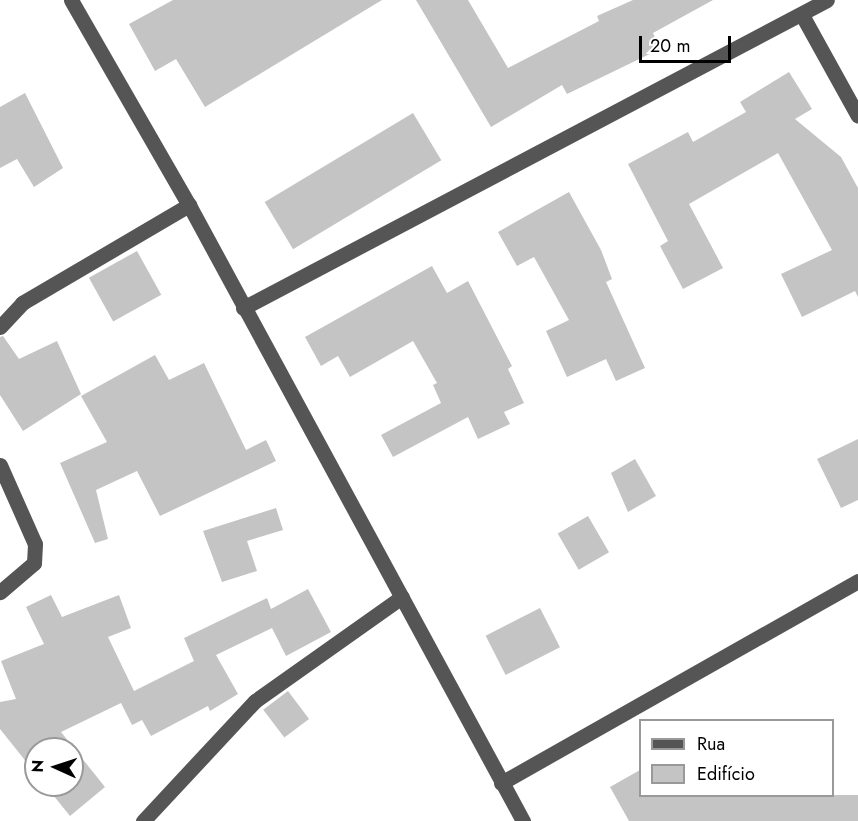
<!DOCTYPE html>
<meta charset="utf-8">
<style>
body{margin:0}
#map{position:relative;width:858px;height:821px;overflow:hidden;background:#fff;font-family:Jost,sans-serif}
div>[style]{position:absolute}
.building>*{inset:0;background:#c4c4c4;transform-origin:0 0}
.minor>*{height:15px;margin:-7.5px;padding:0 7.5px;transform-origin:7.5px;border-radius:7.5px;background:#555}
span{translate:-50% -50%;white-space:nowrap;text-align:center;line-height:1.15;-webkit-text-stroke:4.5px #fff;paint-order:stroke}
.legend{position:absolute;left:639px;top:719px;width:195px;height:78px;box-sizing:border-box;background:#fff;border:2px solid #999;margin:0;padding:8px 10px;list-style:none;font-size:18px;color:#000}
.legend li{display:flex;align-items:center;gap:12px;height:30px}
.legend b{width:30px;border:2px solid #999}
.north{position:absolute;left:24px;top:737px;width:60px;height:60px;box-sizing:border-box;background:#fff;border:2px solid #999;border-radius:50%;rotate:273deg;font-size:16px;font-weight:700;line-height:24px;text-align:center;color:#000}
.north::after{content:'';display:block;margin:auto;width:21px;height:27px;background:#000;clip-path:polygon(50% 0,100% 100%,50% 72%,0 100%)}
.scale{position:absolute;left:639px;top:36px;width:92px;height:27px;box-sizing:border-box;border:3px solid #000;border-top:0;padding-left:8px;font-size:18px;line-height:21px;white-space:nowrap;color:#000;-webkit-text-stroke:4px #fff;paint-order:stroke}
</style>
<div id="map">
<div class="building">
<div style="clip-path:polygon(173px 0,382px 0,205px 107px,176px 59px,155px 71px,129px 24px)"></div>
<div style="clip-path:polygon(416px 0,468px 0,508px 68px,599px 21px,597px 16px,633px 0,713px 0,653px 33px,660px 49px,567px 94px,562px 85px,491px 127px)"></div>
<div style="clip-path:polygon(789px 72px,812px 109px,795px 119px,841px 157px,858px 188px,858px 297px,855px 291px,802px 317px,781px 274px,832px 250px,778px 153px,689px 204px,723px 268px,683px 289px,660px 246px,668px 241px,628px 164px,688px 132px,693px 142px,746px 112px,740px 102px)"></div>
<div style="clip-path:polygon(25px 93px,63px 168px,34px 187px,17px 159px,0 168px,0 107px)"></div>
<div style="left:413px;top:113px;width:55px;height:173px;rotate:59deg"></div>
<div style="clip-path:polygon(569px 192px,601px 250px,612px 279px,606px 282px,645px 368px,616px 381px,606px 359px,567px 377px,546px 331px,569px 320px,534px 257px,517px 266px,498px 232px)"></div>
<div style="left:137px;top:251px;width:50px;height:55px;rotate:61deg"></div>
<div style="clip-path:polygon(432px 266px,447px 293px,468px 281px,512px 366px,508px 369px,524px 403px,504px 412px,510px 424px,478px 439px,468px 417px,393px 457px,381px 435px,441px 403px,433px 385px,437px 383px,413px 341px,350px 377px,338px 356px,321px 366px,305px 337px)"></div>
<div style="clip-path:polygon(3px 336px,19px 359px,57px 341px,81px 394px,23px 431px,0 395px,0 337px)"></div>
<div style="clip-path:polygon(155px 355px,169px 380px,204px 363px,246px 450px,266px 440px,276px 461px,160px 516px,137px 471px,96px 490px,108px 539px,95px 543px,60px 463px,107px 442px,81px 396px)"></div>
<div style="clip-path:polygon(858px 439px,858px 500px,841px 508px,817px 459px)"></div>
<div style="clip-path:polygon(635px 459px,656px 496px,628px 512px,611px 473px)"></div>
<div style="clip-path:polygon(276px 508px,283px 530px,247px 541px,257px 571px,222px 582px,203px 531px)"></div>
<div style="left:588px;top:516px;width:42px;height:35px;rotate:60deg"></div>
<div style="clip-path:polygon(308px 589px,331px 632px,286px 656px,272px 628px,216px 655px,238px 694px,210px 711px,208px 706px,151px 736px,142px 720px,132px 725px,121px 703px,61px 732px,105px 787px,70px 816px,45px 785px,72px 785px,72px 749px,36px 749px,36px 774px,0 729px,0 702px,16px 699px,1px 661px,44px 644px,26px 607px,51px 595px,62px 617px,119px 595px,131px 628px,108px 637px,134px 691px,194px 661px,184px 638px,267px 598px,271px 609px)"></div>
<div style="left:540px;top:608px;width:44px;height:61px;rotate:63deg"></div>
<div style="left:288px;top:691px;width:35px;height:31px;rotate:53deg"></div>
<div style="clip-path:polygon(640px 770px,640px 795px,858px 795px,858px 821px,629px 821px,610px 787px)"></div>
</div>
<div class="minor">
<div style="left:71px;top:0;width:237px;rotate:60.1deg"></div>
<div style="left:189px;top:205px;width:701px;rotate:61.53deg"></div>
<div style="left:802px;top:15px;width:115px;rotate:61deg"></div>
<div style="left:243px;top:308px;width:660px;rotate:-27.81deg"></div>
<div style="left:0;top:327px;width:33px;rotate:-47deg"></div>
<div style="left:22px;top:303px;width:194px;rotate:-30.4deg"></div>
<div style="left:0;top:465px;width:86px;rotate:66.1deg"></div>
<div style="left:35px;top:544px;width:19px;rotate:93deg"></div>
<div style="left:34px;top:563px;width:45px;rotate:139.5deg"></div>
<div style="left:501px;top:783px;width:410px;rotate:-29.5deg"></div>
<div style="left:143px;top:821px;width:164px;rotate:-47deg"></div>
<div style="left:255px;top:701px;width:180px;rotate:-35.3deg"></div>
</div>
<ul class="legend">
<li><b style="height:8px;background:#555"></b>Rua</li>
<li><b style="height:16px;background:#c4c4c4"></b>Edifício</li>
</ul>
<div class="north">N</div>
<div class="scale">20 m</div>
</div>
